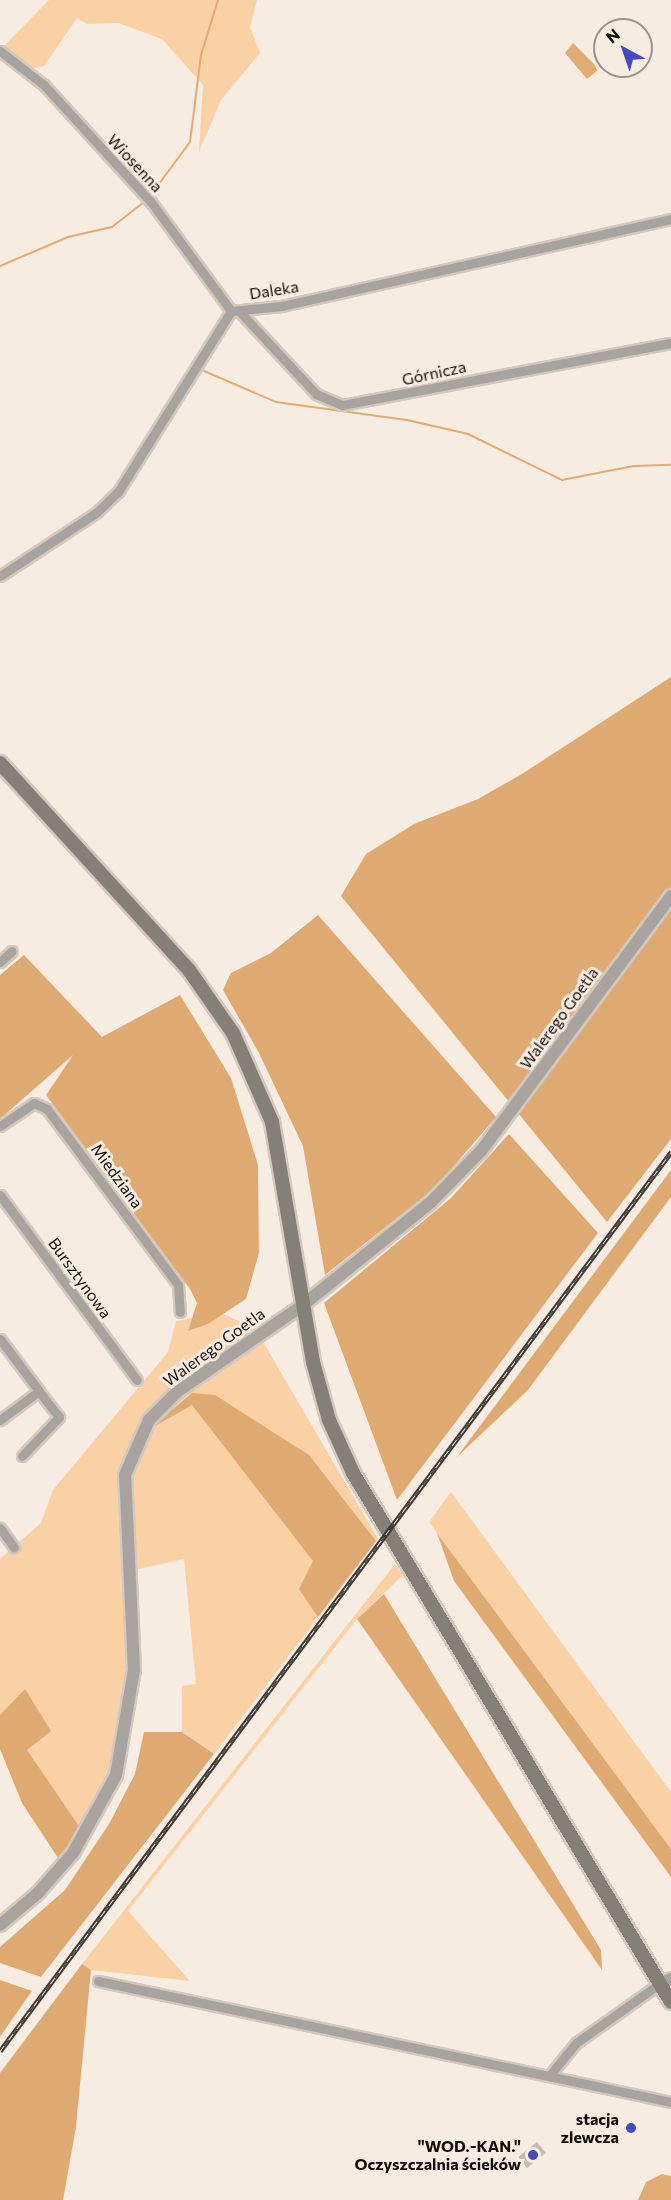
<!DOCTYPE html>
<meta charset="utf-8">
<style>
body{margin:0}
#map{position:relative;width:671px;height:2200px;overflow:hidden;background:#f7ece1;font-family:Commissioner,sans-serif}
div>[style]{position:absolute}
.green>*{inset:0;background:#fad0a5}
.forest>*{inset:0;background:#dfaa72}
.water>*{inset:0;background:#e1ab74}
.stream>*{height:2px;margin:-1px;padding:0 1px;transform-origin:1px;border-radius:1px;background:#e1ab74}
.building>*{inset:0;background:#c6bbb1;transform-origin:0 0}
.roads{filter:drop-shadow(2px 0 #d2c8be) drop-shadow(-2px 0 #d2c8be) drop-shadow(0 2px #d2c8be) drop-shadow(0 -2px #d2c8be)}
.minor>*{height:9px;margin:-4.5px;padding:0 4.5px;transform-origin:4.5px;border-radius:4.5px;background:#a8a39e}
.tertiary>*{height:12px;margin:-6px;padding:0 6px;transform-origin:6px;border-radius:6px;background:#a8a39e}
.secondary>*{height:14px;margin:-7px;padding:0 7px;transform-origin:7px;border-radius:7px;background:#867f78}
.rail>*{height:4.5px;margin-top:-2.25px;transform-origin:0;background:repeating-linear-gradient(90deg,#f7ece1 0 7px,#3f3935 0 14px);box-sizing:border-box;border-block:2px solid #3f3935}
.dots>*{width:16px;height:16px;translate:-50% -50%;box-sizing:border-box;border:3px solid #f7ece1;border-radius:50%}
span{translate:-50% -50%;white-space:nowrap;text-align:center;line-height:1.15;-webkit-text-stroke:6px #f7ece1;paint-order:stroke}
.street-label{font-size:16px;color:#100c09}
.poi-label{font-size:16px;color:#100c09;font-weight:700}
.right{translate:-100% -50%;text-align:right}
.north{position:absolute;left:593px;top:18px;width:60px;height:60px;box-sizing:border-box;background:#f7ece1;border:2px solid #9b928b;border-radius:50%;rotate:320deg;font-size:16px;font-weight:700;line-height:24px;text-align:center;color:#100c09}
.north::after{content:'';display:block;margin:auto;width:21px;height:27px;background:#4849bf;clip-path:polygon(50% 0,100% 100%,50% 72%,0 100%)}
</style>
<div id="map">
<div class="green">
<div style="clip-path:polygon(49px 0,257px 0,250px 27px,260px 53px,221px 100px,199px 152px,203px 85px,162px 39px,118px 23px,87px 24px,77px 18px,44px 66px,30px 69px,1px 49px)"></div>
<div style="clip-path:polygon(221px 1313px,255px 1328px,378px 1539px,214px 1754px,182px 1732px,182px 1686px,196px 1684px,184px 1559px,121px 1573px,130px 1678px,111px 1776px,81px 1829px,26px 1750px,25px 1689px,0 1715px,0 1559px,41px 1523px,53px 1490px,168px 1352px,176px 1321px)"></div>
<div style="clip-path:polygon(451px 1492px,671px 1792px,671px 1849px,429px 1522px)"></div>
<div style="clip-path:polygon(395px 1564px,403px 1575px,357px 1619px,128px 1911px,190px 1981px,91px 1970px,82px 1964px)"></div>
</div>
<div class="forest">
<div style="clip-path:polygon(671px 677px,671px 1139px,607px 1222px,341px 896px,366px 854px,414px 824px,478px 799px,522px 774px)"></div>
<div style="clip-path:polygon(318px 915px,496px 1117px,435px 1188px,325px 1275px,303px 1146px,259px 1053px,223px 990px,231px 973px,271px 953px)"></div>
<div style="clip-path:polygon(24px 955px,102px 1037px,180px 995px,231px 1078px,258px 1165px,259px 1253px,246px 1299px,208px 1324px,188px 1331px,197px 1303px,190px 1289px,46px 1095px,73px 1055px,0 1119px,0 975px)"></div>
<div style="clip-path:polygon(509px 1134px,598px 1233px,397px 1500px,324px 1303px,451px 1198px)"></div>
<div style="clip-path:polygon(671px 1170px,671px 1197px,528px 1390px,456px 1458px)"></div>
<div style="clip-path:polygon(192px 1393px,215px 1395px,309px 1455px,376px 1541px,318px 1617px,299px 1589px,313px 1561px,192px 1405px,150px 1429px)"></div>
<div style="clip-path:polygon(437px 1533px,671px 1849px,671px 1877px,454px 1581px)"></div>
<div style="clip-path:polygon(384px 1594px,601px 1950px,602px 1970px,357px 1619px)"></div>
<div style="clip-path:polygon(25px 1689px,51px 1731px,27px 1750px,81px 1829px,58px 1858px,22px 1803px,0 1749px,0 1715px)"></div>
<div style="clip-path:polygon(144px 1732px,182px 1732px,214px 1754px,41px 1977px,0 1963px,0 1947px,65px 1890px,109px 1824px,135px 1774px)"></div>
<div style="clip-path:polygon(82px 1964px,91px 1970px,76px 2127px,63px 2200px,0 2200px,0 2073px)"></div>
<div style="clip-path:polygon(0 1980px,32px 1991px,0 2037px)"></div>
</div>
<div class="water">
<div style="clip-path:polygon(573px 43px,595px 65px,597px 71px,587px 79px,565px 53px)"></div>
<div style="clip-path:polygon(662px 2174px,671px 2176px,671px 2200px,638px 2200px,646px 2182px)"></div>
</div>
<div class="stream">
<div style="left:153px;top:192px;width:62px;rotate:-53.5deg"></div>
<div style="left:190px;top:142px;width:88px;rotate:-82.8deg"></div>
<div style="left:201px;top:55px;width:58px;rotate:-72.8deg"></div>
<div style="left:0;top:266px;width:74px;rotate:-23.1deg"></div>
<div style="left:68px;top:237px;width:45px;rotate:-12.8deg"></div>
<div style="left:112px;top:227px;width:41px;rotate:-38deg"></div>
<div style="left:204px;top:371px;width:78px;rotate:23.3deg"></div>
<div style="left:276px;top:402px;width:132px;rotate:7.8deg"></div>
<div style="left:407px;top:420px;width:63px;rotate:12.9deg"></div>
<div style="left:468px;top:434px;width:105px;rotate:26.1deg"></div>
<div style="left:562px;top:480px;width:73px;rotate:-11deg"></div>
<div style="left:634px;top:466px;width:37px;rotate:-2deg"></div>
</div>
<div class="building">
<div style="left:537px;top:2142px;width:14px;height:24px;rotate:51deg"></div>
</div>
<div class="roads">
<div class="minor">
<div style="left:0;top:51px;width:56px;rotate:37.7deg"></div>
<div style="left:44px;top:85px;width:159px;rotate:47.6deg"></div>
<div style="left:151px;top:202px;width:135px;rotate:53.7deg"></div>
<div style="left:239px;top:311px;width:113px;rotate:47.1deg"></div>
<div style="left:316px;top:394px;width:28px;rotate:23deg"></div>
<div style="left:342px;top:405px;width:335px;rotate:-10.7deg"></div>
<div style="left:0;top:576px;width:116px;rotate:-33.4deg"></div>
<div style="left:97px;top:512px;width:29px;rotate:-44deg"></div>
<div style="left:118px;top:492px;width:213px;rotate:-58deg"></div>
<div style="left:231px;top:311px;width:51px;rotate:-5.6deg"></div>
<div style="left:282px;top:306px;width:399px;rotate:-12.6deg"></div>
<div style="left:0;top:962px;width:16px;rotate:-43deg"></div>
<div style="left:0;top:1126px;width:41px;rotate:-34.1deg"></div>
<div style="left:34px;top:1103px;width:14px;rotate:25deg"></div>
<div style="left:47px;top:1109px;width:219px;rotate:53.3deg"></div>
<div style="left:178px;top:1285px;width:27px;rotate:86deg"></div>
<div style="left:0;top:1195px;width:230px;rotate:53.5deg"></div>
<div style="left:0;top:1339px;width:65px;rotate:53.1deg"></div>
<div style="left:39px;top:1391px;width:49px;rotate:143.4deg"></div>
<div style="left:22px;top:1456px;width:54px;rotate:-46.5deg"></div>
<div style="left:59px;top:1417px;width:33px;rotate:-128deg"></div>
<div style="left:0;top:1528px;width:24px;rotate:54deg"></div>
<div style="left:98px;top:1981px;width:586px;rotate:11.92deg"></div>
<div style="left:549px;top:2076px;width:43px;rotate:-50.7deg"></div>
<div style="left:576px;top:2043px;width:102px;rotate:-35.4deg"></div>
</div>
<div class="tertiary">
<div style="left:0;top:1925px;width:50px;rotate:-40.1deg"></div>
<div style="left:38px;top:1893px;width:53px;rotate:-48.8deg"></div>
<div style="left:73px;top:1853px;width:89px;rotate:-61.1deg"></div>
<div style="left:116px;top:1775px;width:107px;rotate:-80.3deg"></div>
<div style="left:134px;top:1670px;width:195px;rotate:-92.6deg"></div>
<div style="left:125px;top:1475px;width:60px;rotate:-66.4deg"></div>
<div style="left:149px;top:1420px;width:41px;rotate:-45deg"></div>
<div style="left:178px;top:1391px;width:152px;rotate:-34.5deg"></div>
<div style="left:303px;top:1305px;width:164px;rotate:-38.8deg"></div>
<div style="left:431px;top:1202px;width:71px;rotate:-45.6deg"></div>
<div style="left:481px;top:1151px;width:318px;rotate:-53.3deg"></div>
<div style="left:659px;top:1984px;width:13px;rotate:-23deg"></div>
</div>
<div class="secondary">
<div style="left:0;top:763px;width:280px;rotate:47.6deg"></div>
<div style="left:189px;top:970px;width:77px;rotate:55.1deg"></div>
<div style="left:233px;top:1033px;width:97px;rotate:66.3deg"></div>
<div style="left:272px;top:1122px;width:243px;rotate:80.3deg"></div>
<div style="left:313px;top:1362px;width:60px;rotate:74.6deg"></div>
<div style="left:329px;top:1420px;width:58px;rotate:65.6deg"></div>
<div style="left:353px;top:1473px;width:617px;rotate:58.99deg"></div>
</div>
</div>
<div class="rail">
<div style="left:0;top:2051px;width:1122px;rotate:-53.26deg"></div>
</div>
<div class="dots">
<div style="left:631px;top:2128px;background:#4849bf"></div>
<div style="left:533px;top:2155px;background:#4849bf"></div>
</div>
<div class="street-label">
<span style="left:135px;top:163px;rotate:47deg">Wiosenna</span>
<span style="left:274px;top:290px;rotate:-9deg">Daleka</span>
<span style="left:434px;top:373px;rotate:-12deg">Górnicza</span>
<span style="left:559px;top:1018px;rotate:-54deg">Walerego Goetla</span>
<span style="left:117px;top:1176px;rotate:54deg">Miedziana</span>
<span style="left:80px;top:1278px;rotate:54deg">Bursztynowa</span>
<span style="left:214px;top:1347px;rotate:-36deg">Walerego Goetla</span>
</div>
<div class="poi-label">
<span class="right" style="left:619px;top:2128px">stacja<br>zlewcza</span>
<span class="right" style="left:521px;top:2155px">"WOD.-KAN."<br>Oczyszczalnia ścieków</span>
</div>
<div class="north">N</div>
</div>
